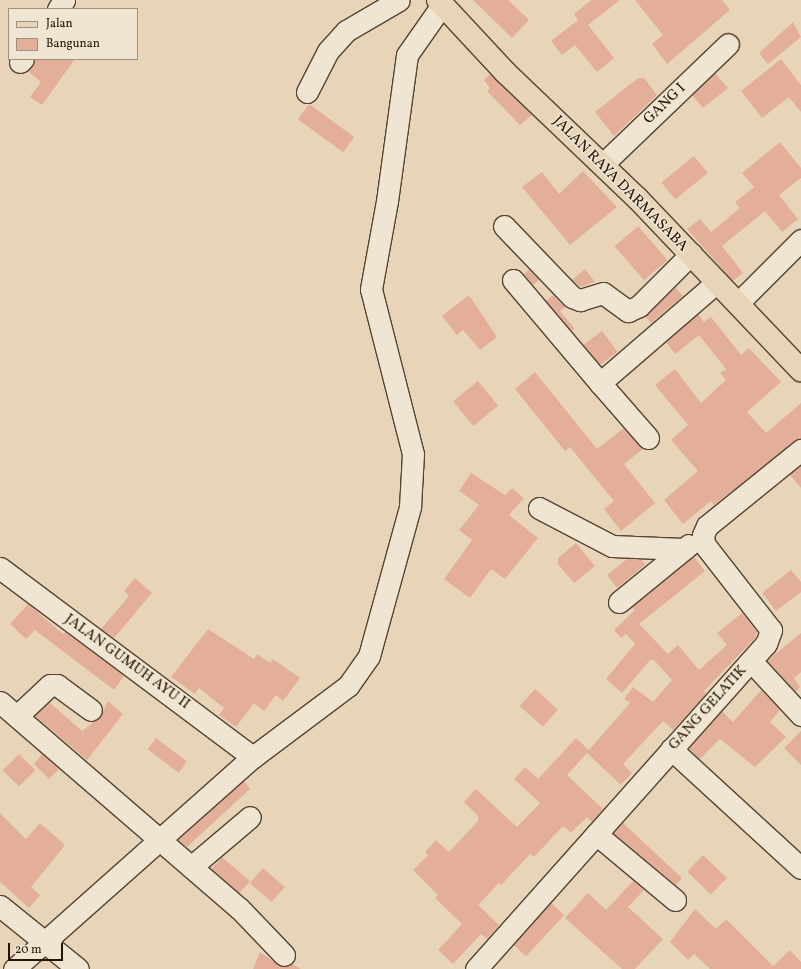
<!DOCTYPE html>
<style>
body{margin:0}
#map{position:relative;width:801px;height:969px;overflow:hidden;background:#e8d5b9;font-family:Vollkorn,serif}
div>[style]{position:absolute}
.building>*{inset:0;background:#e4af99;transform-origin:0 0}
.roads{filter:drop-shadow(1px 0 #554430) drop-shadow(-1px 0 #554430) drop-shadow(0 1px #554430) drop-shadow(0 -1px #554430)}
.minor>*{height:21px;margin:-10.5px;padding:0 10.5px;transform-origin:10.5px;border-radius:10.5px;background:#f0e4d2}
.major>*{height:22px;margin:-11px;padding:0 11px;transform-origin:11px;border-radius:11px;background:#e8d5b9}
span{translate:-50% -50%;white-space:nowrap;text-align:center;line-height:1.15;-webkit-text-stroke:3px #f0e4d2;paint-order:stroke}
.street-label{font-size:15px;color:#241402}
.legend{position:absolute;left:8px;top:8px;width:130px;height:52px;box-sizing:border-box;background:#f0e4d2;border:1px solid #9e917f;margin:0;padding:5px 7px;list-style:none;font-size:12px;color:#241402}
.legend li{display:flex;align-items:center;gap:8px;height:20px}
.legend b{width:20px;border:1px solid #9e917f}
.scale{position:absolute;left:8px;top:943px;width:55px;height:18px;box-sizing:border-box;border:2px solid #241402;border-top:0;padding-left:5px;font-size:12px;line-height:14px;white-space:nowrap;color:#241402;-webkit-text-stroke:3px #f0e4d2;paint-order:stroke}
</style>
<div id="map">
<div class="building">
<div style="clip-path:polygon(473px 0,508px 0,529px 20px,512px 38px)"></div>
<div style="clip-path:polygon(591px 0,620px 0,588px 25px,614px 58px,597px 72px,575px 45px,562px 55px,551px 41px,578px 20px,574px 14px)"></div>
<div style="clip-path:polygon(635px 0,722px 0,730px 10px,667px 64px,652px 44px,663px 35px)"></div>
<div style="clip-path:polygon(793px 22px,801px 37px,768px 64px,759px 53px)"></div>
<div style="clip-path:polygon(35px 59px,75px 59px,42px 105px,30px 97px,41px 82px,28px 71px)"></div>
<div style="clip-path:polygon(781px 59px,801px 85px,801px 112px,789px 97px,762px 118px,741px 91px)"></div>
<div style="clip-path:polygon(715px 73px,728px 88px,703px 108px,692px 95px)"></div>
<div style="clip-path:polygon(490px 74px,532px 115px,520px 125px,487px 91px,490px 88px,484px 80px)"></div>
<div style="clip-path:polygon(638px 78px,644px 78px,657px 95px,614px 136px,595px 112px)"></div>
<div style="left:309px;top:104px;width:56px;height:19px;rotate:36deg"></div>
<div style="clip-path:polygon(780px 142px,801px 168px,801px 178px,779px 195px,798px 219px,782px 232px,765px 211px,722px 246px,743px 273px,733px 281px,687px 229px,700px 219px,711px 232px,740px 208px,735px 202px,754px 187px,742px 173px)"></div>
<div style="left:694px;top:156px;width:22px;height:42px;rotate:51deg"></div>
<div style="clip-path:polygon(583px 171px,617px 207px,570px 245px,522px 187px,542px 172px,559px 194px)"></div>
<div style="left:638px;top:226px;width:45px;height:31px;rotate:49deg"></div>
<div style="clip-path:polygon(585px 269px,595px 282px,580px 287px,572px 280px)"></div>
<div style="clip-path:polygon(529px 270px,539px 280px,533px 285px,524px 274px)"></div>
<div style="clip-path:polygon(675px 287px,683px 296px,651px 323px,645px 316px)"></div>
<div style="clip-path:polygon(469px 295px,497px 337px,480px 350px,463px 330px,457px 335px,442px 316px)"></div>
<div style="clip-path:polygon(553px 295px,565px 307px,560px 311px,574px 328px,572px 331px,546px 301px)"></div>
<div style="clip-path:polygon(698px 314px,704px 322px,711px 317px,741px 355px,749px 348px,781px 382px,747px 412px,766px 433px,801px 403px,801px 438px,714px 505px,711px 501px,683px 524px,664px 500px,698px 471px,671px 440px,688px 425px,655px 385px,675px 369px,701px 403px,726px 380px,720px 373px,726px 369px,699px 335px,675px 354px,666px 342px)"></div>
<div style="left:602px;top:331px;width:26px;height:23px;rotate:53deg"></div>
<div style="clip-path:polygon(535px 372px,597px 449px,624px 428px,643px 449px,624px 464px,655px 503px,621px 531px,604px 509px,614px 501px,570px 447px,565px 451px,515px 389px)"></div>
<div style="left:478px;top:381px;width:32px;height:32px;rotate:51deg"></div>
<div style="clip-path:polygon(801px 465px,801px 488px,790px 475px)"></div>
<div style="clip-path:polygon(471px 473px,505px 495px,512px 488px,524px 498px,509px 515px,538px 538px,505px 579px,491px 569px,470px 598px,444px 579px,472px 540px,459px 530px,479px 505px,459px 491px)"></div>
<div style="clip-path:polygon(576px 543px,595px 566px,574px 583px,558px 564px,558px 558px)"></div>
<div style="clip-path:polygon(694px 557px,705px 571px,639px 624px,668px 654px,678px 645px,699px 670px,727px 645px,717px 633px,742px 613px,757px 632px,755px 638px,704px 691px,706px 694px,673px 730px,663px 721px,623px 764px,632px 773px,621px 785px,587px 753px,567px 775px,603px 809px,592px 822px,587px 817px,571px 833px,563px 826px,534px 857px,530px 854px,501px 885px,499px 883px,478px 905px,499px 925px,487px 939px,481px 934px,453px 964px,438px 950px,462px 924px,435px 898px,438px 895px,413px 870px,428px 855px,425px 852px,436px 840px,449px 852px,478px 821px,478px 816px,464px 802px,476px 789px,517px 827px,540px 803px,514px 779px,525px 767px,538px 779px,576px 738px,589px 750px,630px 703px,624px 699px,633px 687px,653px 702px,672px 680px,654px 660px,650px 660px,622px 693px,606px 679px,635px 644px,626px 634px,621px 638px,614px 630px,635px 610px,632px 607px)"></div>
<div style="clip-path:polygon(627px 559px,641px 559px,645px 565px,617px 588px,607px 575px)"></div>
<div style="clip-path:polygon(791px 570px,801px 582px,801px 592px,776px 611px,762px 593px)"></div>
<div style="clip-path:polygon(135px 578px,152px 593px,114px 638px,101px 629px,129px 596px,124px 591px)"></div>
<div style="clip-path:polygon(28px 604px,63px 634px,65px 632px,124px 676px,114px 690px,35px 630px,26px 639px,10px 624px)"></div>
<div style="clip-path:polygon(208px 629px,254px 659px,257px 654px,270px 663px,273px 659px,300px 678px,283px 701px,276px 695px,264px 711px,254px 703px,236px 727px,219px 715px,224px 708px,199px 688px,195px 694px,171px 677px)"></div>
<div style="clip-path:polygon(801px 633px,801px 672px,794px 678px,800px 687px,796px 692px,767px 661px)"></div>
<div style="left:535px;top:689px;width:31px;height:23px;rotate:42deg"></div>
<div style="clip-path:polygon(761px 690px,780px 710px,770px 722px,786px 737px,755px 767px,720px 739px,700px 759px,689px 749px,722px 711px,733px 722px)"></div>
<div style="clip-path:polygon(108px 701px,123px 714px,87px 760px,35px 716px,49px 702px,82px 731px,100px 717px)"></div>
<div style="clip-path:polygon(801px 731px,801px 765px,784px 748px)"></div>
<div style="left:156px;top:738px;width:39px;height:14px;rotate:37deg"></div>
<div style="left:19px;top:754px;width:23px;height:23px;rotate:45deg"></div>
<div style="clip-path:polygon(42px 754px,59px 769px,49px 779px,34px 764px)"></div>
<div style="clip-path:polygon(244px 781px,250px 789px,187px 847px,178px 840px)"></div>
<div style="clip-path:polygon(0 813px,26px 839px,40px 823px,65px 845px,31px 887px,40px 895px,29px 908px,0 882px)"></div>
<div style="clip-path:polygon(623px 823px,682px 878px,676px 885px,613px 833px)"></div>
<div style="left:703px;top:855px;width:33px;height:23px;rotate:44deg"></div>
<div style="left:222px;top:857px;width:37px;height:16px;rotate:41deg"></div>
<div style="left:263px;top:868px;width:29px;height:20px;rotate:41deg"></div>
<div style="clip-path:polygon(633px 881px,644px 890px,628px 907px,663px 939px,635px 969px,622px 969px,565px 918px,588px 893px,606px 910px)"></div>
<div style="left:551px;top:903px;width:18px;height:56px;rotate:43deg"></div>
<div style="clip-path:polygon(695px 909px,716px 929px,726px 919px,773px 966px,790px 950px,801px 962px,801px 969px,710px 969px,694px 954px,688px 960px,670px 942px)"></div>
<div style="clip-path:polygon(260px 952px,280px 966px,292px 964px,301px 969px,253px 969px)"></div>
</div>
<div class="roads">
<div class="minor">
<div style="left:58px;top:9px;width:11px;rotate:-56deg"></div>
<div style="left:20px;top:62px;width:4px;rotate:-45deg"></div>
<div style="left:307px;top:92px;width:46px;rotate:-62.9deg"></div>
<div style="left:328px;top:51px;width:27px;rotate:-48deg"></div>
<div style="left:346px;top:31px;width:61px;rotate:-30.3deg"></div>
<div style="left:603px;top:164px;width:173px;rotate:-43.8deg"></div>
<div style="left:504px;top:226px;width:98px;rotate:46.2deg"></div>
<div style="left:572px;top:297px;width:9px;rotate:21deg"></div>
<div style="left:580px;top:300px;width:24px;rotate:-17deg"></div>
<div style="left:603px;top:293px;width:31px;rotate:36deg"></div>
<div style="left:628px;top:311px;width:12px;rotate:-24deg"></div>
<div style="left:639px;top:306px;width:74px;rotate:-45deg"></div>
<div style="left:513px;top:280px;width:135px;rotate:49.8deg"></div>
<div style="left:738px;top:303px;width:89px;rotate:-45deg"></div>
<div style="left:648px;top:438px;width:73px;rotate:-131.1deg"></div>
<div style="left:600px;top:383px;width:155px;rotate:-40.8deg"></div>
<div style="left:539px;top:508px;width:82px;rotate:27.5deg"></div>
<div style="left:612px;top:546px;width:72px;rotate:2.4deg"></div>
<div style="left:0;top:568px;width:316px;rotate:36.8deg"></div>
<div style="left:619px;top:602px;width:90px;rotate:-39.2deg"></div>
<div style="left:751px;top:661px;width:74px;rotate:47.2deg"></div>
<div style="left:0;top:702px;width:316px;rotate:40.8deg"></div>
<div style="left:239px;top:908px;width:65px;rotate:46.2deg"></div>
<div style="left:17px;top:716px;width:45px;rotate:-43.2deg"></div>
<div style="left:50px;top:685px;width:7px"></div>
<div style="left:57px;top:685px;width:42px;rotate:36.3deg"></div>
<div style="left:671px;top:749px;width:176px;rotate:42.5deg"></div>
<div style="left:596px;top:834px;width:103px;rotate:39.9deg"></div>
<div style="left:191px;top:867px;width:77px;rotate:-40.3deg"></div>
<div style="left:0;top:906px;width:100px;rotate:38.9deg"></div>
<div style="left:14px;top:969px;width:319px;rotate:-41.6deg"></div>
<div style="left:253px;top:757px;width:119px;rotate:-36.8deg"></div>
<div style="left:348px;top:686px;width:37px;rotate:-55deg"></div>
<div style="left:369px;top:656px;width:155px;rotate:-74.6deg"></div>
<div style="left:410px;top:507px;width:53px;rotate:-86.8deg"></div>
<div style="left:413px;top:454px;width:170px;rotate:-104.3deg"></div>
<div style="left:371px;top:289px;width:89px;rotate:-79.7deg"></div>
<div style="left:387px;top:201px;width:147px;rotate:-82.2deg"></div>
<div style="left:407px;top:55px;width:61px;rotate:-55deg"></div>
<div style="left:476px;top:969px;width:436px;rotate:-48.3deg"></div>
<div style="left:766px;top:644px;width:15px;rotate:-70deg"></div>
<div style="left:771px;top:630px;width:109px;rotate:-127.9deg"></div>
<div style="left:704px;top:544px;width:9px;rotate:-96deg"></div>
<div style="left:703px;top:535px;width:10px;rotate:-66deg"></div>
<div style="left:707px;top:526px;width:121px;rotate:-39deg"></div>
</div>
<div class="major">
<div style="left:438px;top:0;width:100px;rotate:47deg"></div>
<div style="left:506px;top:73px;width:181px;rotate:43.7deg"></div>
<div style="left:637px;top:198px;width:238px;rotate:46.4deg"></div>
</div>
</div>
<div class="street-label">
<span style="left:665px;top:104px;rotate:-44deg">GANG I</span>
<span style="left:620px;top:184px;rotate:45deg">JALAN RAYA DARMASABA</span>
<span style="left:127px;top:662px;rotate:36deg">JALAN GUMUH AYU II</span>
<span style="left:708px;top:708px;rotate:-48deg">GANG GELATIK</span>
</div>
<ul class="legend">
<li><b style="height:5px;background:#e8d5b9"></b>Jalan</li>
<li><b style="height:11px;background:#e4af99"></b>Bangunan</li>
</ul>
<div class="scale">20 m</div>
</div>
